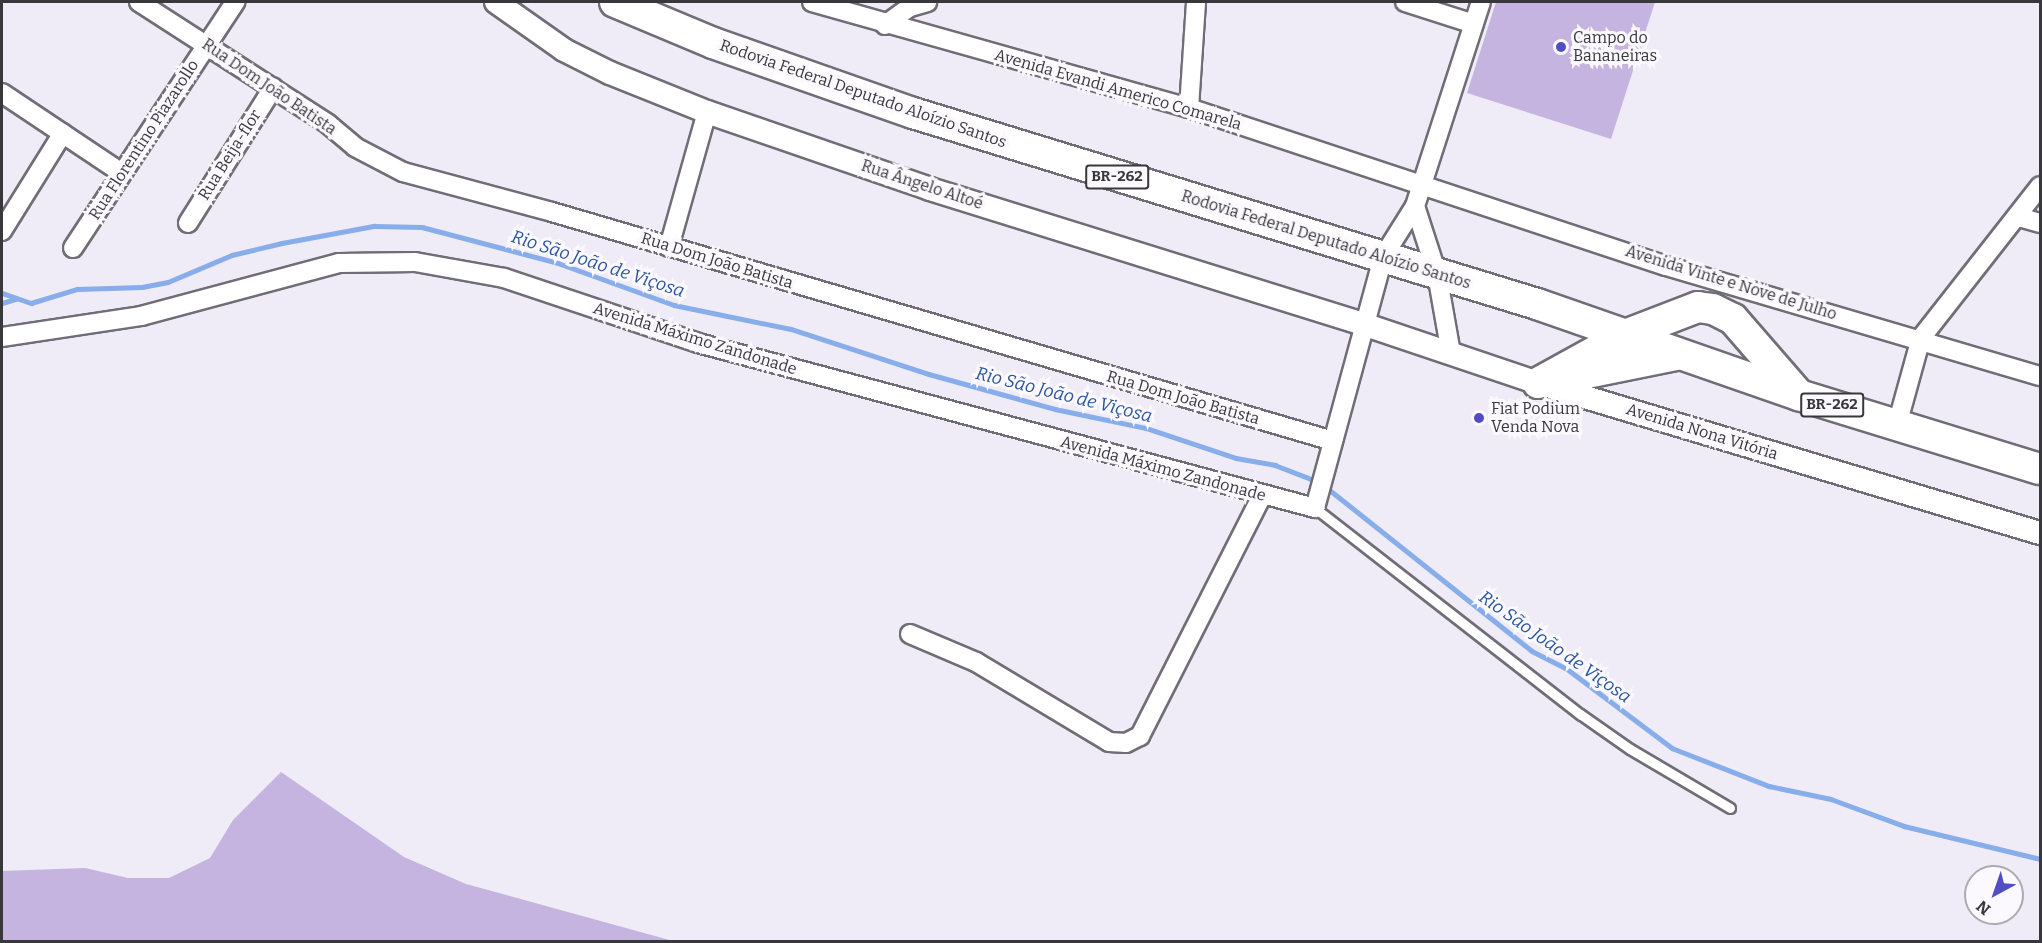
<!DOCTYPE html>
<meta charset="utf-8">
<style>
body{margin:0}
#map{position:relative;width:2042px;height:943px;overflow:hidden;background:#efebf7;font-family:Bitter,serif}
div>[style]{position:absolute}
.green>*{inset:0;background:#c5b4df}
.stream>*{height:4.5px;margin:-2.25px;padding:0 2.25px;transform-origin:2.25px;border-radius:2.25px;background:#87adea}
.roads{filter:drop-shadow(2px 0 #716d77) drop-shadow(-2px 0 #716d77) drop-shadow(0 2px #716d77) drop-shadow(0 -2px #716d77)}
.service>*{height:9px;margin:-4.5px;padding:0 4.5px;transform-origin:4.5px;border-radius:4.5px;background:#fff}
.minor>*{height:18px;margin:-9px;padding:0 9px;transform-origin:9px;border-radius:9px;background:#fff}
.tertiary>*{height:22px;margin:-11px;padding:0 11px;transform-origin:11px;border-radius:11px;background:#fff}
.trunk>*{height:30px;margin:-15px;padding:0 15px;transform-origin:15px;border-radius:15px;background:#fff}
.dots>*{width:16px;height:16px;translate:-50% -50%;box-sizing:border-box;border:3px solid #fbf9fe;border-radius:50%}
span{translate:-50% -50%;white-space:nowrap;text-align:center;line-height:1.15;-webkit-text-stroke:6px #fbf9fe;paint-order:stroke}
.shield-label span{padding:2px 4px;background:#fbf9fe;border:2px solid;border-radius:4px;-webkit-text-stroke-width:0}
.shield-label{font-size:15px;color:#38373b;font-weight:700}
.poi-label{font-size:16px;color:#38373b}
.left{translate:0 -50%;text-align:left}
.street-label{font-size:16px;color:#38373b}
.water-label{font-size:18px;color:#29549d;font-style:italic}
.frame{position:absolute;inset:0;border:3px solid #38373b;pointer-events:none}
.north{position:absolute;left:1964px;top:865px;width:60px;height:60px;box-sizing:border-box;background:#fbf9fe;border:2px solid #adabb0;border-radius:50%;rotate:220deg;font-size:16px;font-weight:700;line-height:24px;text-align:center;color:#38373b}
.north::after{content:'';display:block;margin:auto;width:21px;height:27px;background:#514dc4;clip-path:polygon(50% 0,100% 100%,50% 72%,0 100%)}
</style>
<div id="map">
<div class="green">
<div style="clip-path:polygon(1496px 2px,1655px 2px,1611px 139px,1467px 93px)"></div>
<div style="clip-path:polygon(281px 772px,404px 857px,466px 884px,673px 941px,2px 941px,2px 871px,85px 868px,128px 878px,169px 878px,210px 858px,233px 820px)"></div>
</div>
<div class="stream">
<div style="left:2px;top:293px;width:31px;rotate:19deg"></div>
<div style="left:31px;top:303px;width:48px;rotate:-16.9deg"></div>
<div style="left:77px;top:289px;width:65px;rotate:-1.8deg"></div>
<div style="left:142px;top:287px;width:26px;rotate:-11deg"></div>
<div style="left:168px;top:282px;width:69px;rotate:-22.9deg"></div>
<div style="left:232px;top:255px;width:51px;rotate:-13.5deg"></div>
<div style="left:282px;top:243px;width:94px;rotate:-10.5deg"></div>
<div style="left:374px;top:226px;width:48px;rotate:1.2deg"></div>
<div style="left:422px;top:227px;width:141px;rotate:14.8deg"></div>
<div style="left:558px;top:263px;width:123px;rotate:19.9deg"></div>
<div style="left:674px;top:305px;width:119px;rotate:11.6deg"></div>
<div style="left:791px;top:329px;width:145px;rotate:18.1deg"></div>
<div style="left:929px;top:374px;width:131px;rotate:15.5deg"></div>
<div style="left:1055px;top:409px;width:93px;rotate:11.8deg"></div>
<div style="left:1146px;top:428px;width:95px;rotate:18.4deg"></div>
<div style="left:1236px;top:458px;width:40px;rotate:10deg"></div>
<div style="left:1275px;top:465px;width:47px;rotate:21.1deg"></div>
<div style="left:2px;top:303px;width:15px;rotate:-16deg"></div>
<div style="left:1326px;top:487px;width:263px;rotate:38.5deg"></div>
<div style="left:1532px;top:651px;width:38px;rotate:27deg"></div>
<div style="left:1566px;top:668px;width:133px;rotate:37deg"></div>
<div style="left:1672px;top:748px;width:104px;rotate:21.4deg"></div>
<div style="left:1769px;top:786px;width:63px;rotate:11.8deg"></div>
<div style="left:1831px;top:799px;width:78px;rotate:20.3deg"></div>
<div style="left:1904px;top:826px;width:140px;rotate:13.6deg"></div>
</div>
<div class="roads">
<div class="service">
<div style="left:1315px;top:508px;width:336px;rotate:37.9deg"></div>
<div style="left:1580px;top:714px;width:61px;rotate:35deg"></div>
<div style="left:1630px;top:749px;width:116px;rotate:30.5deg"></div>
</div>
<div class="minor">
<div style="left:139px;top:2px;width:225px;rotate:32.8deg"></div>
<div style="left:328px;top:124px;width:35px;rotate:40deg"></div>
<div style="left:355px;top:147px;width:54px;rotate:27.5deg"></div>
<div style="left:403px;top:172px;width:154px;rotate:15deg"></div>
<div style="left:552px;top:212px;width:814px;rotate:16.34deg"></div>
<div style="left:812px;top:2px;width:392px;rotate:15.7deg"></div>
<div style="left:1189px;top:108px;width:502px;rotate:18.33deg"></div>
<div style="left:1666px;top:266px;width:390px;rotate:16.4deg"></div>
<div style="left:1405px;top:2px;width:72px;rotate:17.7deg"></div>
<div style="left:885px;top:25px;width:31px;rotate:-36deg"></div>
<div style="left:910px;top:7px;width:18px;rotate:-16deg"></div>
<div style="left:2px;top:93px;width:144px;rotate:33.7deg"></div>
<div style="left:1189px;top:108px;width:106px;rotate:-86.2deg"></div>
<div style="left:1415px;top:206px;width:71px;rotate:72.1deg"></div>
<div style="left:1437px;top:274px;width:80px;rotate:80deg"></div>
<div style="left:2019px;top:217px;width:22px;rotate:16deg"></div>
<div style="left:188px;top:223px;width:160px;rotate:-57.8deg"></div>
<div style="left:2px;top:231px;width:115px;rotate:-58.1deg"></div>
<div style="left:669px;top:247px;width:140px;rotate:-74.3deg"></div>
<div style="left:73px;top:248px;width:295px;rotate:-56.6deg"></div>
<div style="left:2px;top:337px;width:141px;rotate:-8.6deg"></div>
<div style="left:141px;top:316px;width:205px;rotate:-15deg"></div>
<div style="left:339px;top:263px;width:76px;rotate:-0.8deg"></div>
<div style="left:415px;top:262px;width:90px;rotate:10.2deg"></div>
<div style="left:504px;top:278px;width:205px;rotate:18.5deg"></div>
<div style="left:698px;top:343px;width:639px;rotate:14.97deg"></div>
<div style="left:1315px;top:508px;width:260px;rotate:-74.8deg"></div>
<div style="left:1383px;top:257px;width:60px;rotate:-57.9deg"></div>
<div style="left:1415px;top:206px;width:214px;rotate:-72.1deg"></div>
<div style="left:1897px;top:425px;width:90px;rotate:-74.6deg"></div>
<div style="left:1921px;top:338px;width:193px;rotate:-51.9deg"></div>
<div style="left:910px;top:634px;width:72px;rotate:23deg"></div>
<div style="left:976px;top:662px;width:155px;rotate:31deg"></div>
<div style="left:1109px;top:742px;width:17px;rotate:3deg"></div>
<div style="left:1126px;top:743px;width:16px;rotate:-27deg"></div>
<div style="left:1140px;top:736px;width:269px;rotate:-63.1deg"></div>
</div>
<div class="tertiary">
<div style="left:496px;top:2px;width:83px;rotate:35.2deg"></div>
<div style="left:564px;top:50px;width:51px;rotate:26.6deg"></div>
<div style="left:610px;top:73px;width:105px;rotate:21.9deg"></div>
<div style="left:707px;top:112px;width:236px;rotate:19deg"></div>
<div style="left:930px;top:189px;width:457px;rotate:17.3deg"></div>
<div style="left:1366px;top:325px;width:182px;rotate:18.6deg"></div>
<div style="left:1538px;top:383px;width:524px;rotate:16.64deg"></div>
</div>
<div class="trunk">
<div style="left:615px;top:2px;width:106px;rotate:22.7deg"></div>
<div style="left:713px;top:43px;width:212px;rotate:19.3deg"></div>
<div style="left:913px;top:113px;width:653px;rotate:17.02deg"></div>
<div style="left:1537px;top:304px;width:277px;rotate:19.2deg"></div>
<div style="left:1799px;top:395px;width:252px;rotate:17.1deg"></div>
<div style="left:1567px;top:377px;width:111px;rotate:-11.4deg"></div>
<div style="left:1538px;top:383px;width:99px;rotate:-28.9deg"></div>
<div style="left:1625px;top:335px;width:78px;rotate:-21deg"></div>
<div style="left:1698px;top:307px;width:15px;rotate:8deg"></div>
<div style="left:1713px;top:309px;width:22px;rotate:27deg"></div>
<div style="left:1733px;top:319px;width:101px;rotate:49deg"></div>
</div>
</div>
<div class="dots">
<div style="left:1561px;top:47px;background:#514dc4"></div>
<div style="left:1479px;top:418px;background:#514dc4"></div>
</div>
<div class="shield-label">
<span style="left:1117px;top:177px">BR-262</span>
<span style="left:1832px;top:405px">BR-262</span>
</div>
<div class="poi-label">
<span class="left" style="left:1573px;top:47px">Campo do<br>Bananeiras</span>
<span class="left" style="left:1491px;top:418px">Fiat Podium<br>Venda Nova</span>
</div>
<div class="street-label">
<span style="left:269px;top:87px;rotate:34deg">Rua Dom João Batista</span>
<span style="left:1118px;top:90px;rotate:16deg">Avenida Evandi Americo Comarela</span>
<span style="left:863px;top:94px;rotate:19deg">Rodovia Federal Deputado Aloízio Santos</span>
<span style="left:144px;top:140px;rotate:-57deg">Rua Florentino Piazarollo</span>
<span style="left:230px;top:155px;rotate:-58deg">Rua Beija-flor</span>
<span style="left:922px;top:185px;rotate:18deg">Rua Ângelo Altoé</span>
<span style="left:1326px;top:240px;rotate:17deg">Rodovia Federal Deputado Aloízio Santos</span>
<span style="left:717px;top:261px;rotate:17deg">Rua Dom João Batista</span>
<span style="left:1731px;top:283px;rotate:17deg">Avenida Vinte e Nove de Julho</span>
<span style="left:695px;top:339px;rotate:17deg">Avenida Máximo Zandonade</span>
<span style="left:1183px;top:398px;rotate:16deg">Rua Dom João Batista</span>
<span style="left:1702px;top:432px;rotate:17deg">Avenida Nona Vitória</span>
<span style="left:1163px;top:469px;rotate:15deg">Avenida Máximo Zandonade</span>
</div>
<div class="water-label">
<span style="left:598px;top:264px;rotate:18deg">Rio São João de Viçosa</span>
<span style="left:1064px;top:395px;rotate:14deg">Rio São João de Viçosa</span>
<span style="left:1555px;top:647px;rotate:35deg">Rio São João de Viçosa</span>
</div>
<div class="frame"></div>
<div class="north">N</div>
</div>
